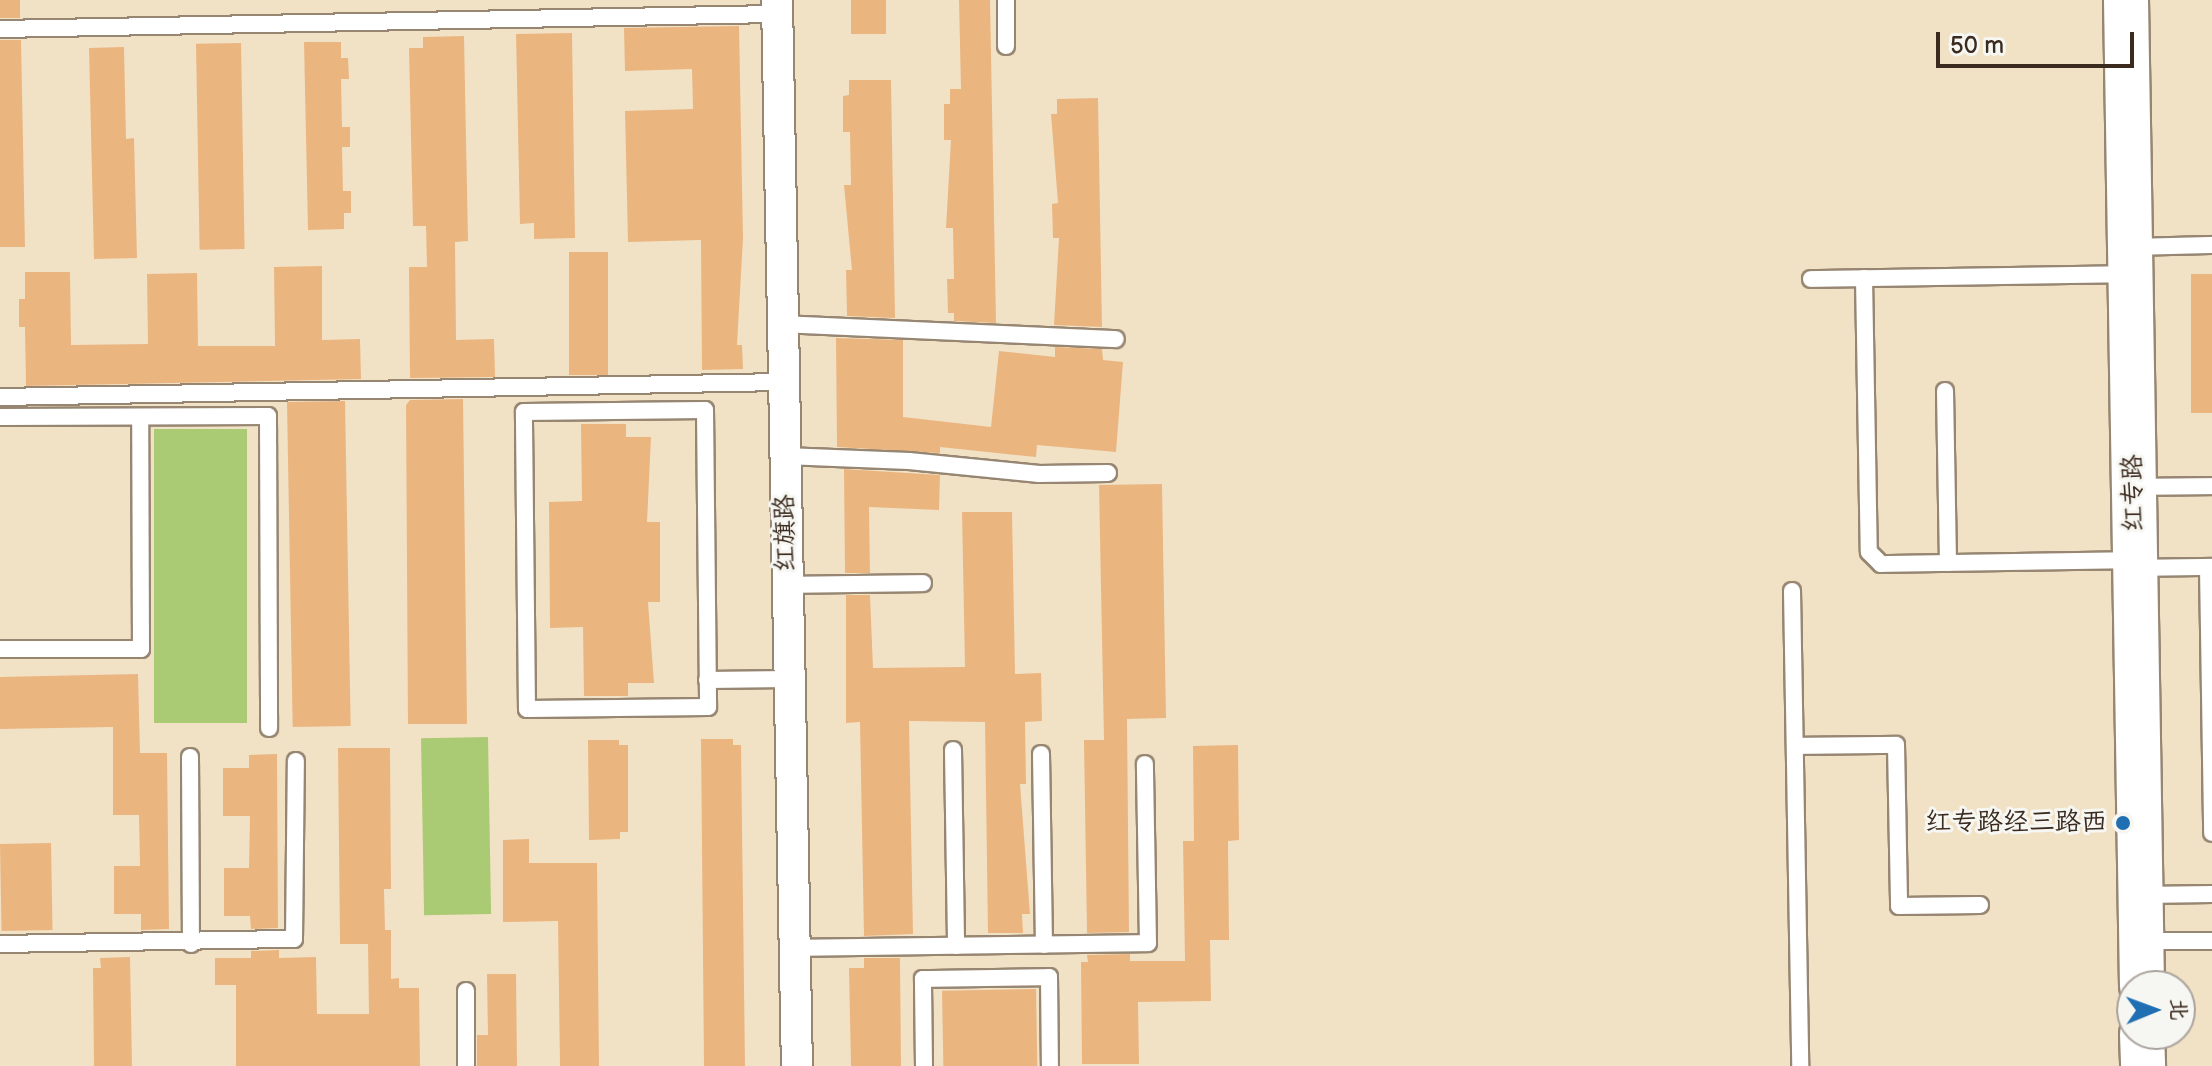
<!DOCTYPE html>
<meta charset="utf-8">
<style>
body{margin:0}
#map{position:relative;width:2212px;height:1066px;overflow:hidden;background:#f1e2c6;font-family:"Balsamiq Sans","LXGW WenKai TC",sans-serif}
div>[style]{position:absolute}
.green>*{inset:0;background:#aacb74;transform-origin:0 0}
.building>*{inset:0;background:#ebb580;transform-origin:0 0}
.roads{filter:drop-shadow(2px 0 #968672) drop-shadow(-2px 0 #968672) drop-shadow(0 2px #968672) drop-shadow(0 -2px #968672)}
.lane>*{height:16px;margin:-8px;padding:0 8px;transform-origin:8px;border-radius:8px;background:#fff}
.street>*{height:30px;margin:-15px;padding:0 15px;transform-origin:15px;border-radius:15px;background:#fff}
.secondary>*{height:44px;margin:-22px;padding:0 22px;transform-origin:22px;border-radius:22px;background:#fff}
.dots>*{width:22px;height:22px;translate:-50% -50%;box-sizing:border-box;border:4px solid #f6f6f2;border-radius:50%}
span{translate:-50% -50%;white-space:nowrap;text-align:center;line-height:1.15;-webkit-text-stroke:6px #f6f6f2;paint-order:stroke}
.street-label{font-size:26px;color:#3b2a1e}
.poi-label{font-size:26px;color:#3b2a1e}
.right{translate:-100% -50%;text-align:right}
.north{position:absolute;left:2116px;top:970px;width:80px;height:80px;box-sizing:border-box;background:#f6f6f2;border:2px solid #aba49d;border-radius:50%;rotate:89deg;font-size:22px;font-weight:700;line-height:32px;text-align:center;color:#3b2a1e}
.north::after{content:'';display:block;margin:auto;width:28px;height:36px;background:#1f6fb2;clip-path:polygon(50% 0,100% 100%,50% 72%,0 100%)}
.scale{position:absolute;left:1936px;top:32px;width:198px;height:36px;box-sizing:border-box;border:4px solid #3b2a1e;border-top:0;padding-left:10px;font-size:24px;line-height:28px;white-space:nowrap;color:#3b2a1e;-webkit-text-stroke:6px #f6f6f2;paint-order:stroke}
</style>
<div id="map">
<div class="green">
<div style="left:154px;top:429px;width:93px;height:294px"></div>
<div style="left:488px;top:737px;width:177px;height:67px;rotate:89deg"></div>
</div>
<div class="building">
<div style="left:0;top:0;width:20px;height:18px"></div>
<div style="left:851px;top:0;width:35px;height:34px"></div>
<div style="clip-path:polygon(959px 0,990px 0,996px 323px,954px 321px,954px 313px,948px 313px,947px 279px,954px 279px,953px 228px,946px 228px,951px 140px,944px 140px,944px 104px,950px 104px,950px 89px,961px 89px)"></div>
<div style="clip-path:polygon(739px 26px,743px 238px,737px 345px,742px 345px,743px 369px,702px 370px,701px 240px,628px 242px,625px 111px,693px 109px,692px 69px,625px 71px,624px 28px)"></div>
<div style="clip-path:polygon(572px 33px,575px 238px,534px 239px,534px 223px,520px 224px,516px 34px)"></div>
<div style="clip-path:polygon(464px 36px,468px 241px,455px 242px,456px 340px,494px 339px,495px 377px,410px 378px,409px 267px,427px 267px,426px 226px,413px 226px,409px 48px,423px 48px,423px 37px)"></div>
<div style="clip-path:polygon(0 40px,21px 40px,25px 247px,0 247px)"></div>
<div style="clip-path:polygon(304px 42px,341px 42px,341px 58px,348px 58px,349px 79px,341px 79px,342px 127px,350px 127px,350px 147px,342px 147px,343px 191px,351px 191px,351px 213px,344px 213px,344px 229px,308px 230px)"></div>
<div style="left:241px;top:43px;width:206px;height:45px;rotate:89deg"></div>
<div style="clip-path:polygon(124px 47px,126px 139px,134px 138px,137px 258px,94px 259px,89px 48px)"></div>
<div style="clip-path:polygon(849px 80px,891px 80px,895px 318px,847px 316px,846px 270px,852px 270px,844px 185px,851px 185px,850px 132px,843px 132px,843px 96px,849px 95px)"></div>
<div style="clip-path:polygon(1098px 98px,1102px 327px,1054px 325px,1059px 238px,1053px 238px,1052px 204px,1058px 203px,1051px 114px,1057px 114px,1057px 99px)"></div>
<div style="left:569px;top:252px;width:39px;height:123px"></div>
<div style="clip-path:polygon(322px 266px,322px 340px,360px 339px,361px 379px,26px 386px,25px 327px,19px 327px,19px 299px,25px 299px,25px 272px,70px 272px,71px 345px,148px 344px,147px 274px,197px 273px,198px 346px,275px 346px,274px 267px)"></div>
<div style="left:2191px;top:274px;width:21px;height:139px"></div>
<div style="clip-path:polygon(836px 338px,903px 340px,903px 417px,991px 427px,999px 351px,1055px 357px,1055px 347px,1102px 349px,1103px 360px,1123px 362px,1116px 452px,1037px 445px,1036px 457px,940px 447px,940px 453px,837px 447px)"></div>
<div style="clip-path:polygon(463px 399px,467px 724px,408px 724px,406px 405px,410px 400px)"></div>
<div style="left:345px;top:401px;width:325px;height:58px;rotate:89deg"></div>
<div style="clip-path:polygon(581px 424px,626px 424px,626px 437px,651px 437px,647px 522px,660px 522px,660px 602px,648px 602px,654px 683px,628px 683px,628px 696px,584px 696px,583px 627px,550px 628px,549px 502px,582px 501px)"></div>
<div style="clip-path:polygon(844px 469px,940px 475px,939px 510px,869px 507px,870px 573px,845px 573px)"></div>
<div style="clip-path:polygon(1162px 484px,1166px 718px,1127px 719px,1129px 932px,1087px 933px,1084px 740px,1104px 740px,1099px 485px)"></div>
<div style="clip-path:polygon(962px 512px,1012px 512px,1015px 674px,1041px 673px,1042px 721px,1025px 722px,1026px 784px,1020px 784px,1030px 914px,1022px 914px,1023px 933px,988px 933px,985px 722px,909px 721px,913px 934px,864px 936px,860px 722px,846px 723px,846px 595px,870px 595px,873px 668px,965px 667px)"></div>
<div style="clip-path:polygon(138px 674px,140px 753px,167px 753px,169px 929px,141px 930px,141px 914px,114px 914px,114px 866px,140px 866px,139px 815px,113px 815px,113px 727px,0 729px,0 677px)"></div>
<div style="clip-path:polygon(701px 739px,733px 739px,733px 745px,741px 745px,745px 1066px,704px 1066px)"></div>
<div style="clip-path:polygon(588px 740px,619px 740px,619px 745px,628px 745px,628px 832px,620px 832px,620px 839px,589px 840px)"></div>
<div style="clip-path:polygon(1238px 745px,1239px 840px,1228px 841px,1229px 940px,1210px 940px,1211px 1001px,1138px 1002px,1139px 1064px,1082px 1064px,1081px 962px,1088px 962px,1087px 955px,1130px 954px,1130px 961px,1185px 961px,1183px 841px,1194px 841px,1193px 746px)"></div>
<div style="clip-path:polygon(338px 748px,390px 748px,391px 889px,384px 889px,385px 930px,391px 930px,391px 979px,399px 978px,399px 988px,419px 988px,420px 1066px,236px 1066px,236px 985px,215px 985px,215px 958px,251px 958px,251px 951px,279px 950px,279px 958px,316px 957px,317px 1014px,369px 1014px,368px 944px,340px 944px)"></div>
<div style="clip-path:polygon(277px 754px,278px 928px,251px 929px,250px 916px,224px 916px,224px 868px,249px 868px,250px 816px,223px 816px,223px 768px,249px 768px,249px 755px)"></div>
<div style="clip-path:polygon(529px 839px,529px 863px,597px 863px,599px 1066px,560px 1066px,558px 921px,503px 922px,503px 840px)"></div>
<div style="left:51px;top:843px;width:87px;height:51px;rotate:89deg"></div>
<div style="clip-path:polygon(130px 957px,132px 1066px,94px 1066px,93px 968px,101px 968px,100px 958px)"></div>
<div style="clip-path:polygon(864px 958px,900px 958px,901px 1066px,851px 1066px,849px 968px,864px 968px)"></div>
<div style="clip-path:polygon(487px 974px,516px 974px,517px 1066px,477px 1066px,477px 1035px,488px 1035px)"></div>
<div style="left:1036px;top:989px;width:77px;height:94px;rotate:89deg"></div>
</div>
<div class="roads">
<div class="lane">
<div style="left:1006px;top:0;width:46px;rotate:90deg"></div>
<div style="left:0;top:29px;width:777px;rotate:-1.11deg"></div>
<div style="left:2130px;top:247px;width:82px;rotate:-1.4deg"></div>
<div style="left:1864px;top:278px;width:274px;rotate:89deg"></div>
<div style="left:1869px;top:552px;width:17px;rotate:45deg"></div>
<div style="left:1881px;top:564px;width:252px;rotate:-0.9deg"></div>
<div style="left:1811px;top:279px;width:318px;rotate:-0.9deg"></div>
<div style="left:783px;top:324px;width:333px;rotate:2.6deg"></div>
<div style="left:1945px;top:391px;width:172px;rotate:89deg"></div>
<div style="left:0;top:397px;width:784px;rotate:-1.1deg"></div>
<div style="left:705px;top:410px;width:297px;rotate:89.4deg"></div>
<div style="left:708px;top:707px;width:181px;rotate:179.4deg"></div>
<div style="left:527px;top:709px;width:297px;rotate:-90.6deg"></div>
<div style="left:524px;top:412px;width:181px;rotate:-0.6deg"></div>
<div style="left:0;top:417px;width:268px;rotate:-0.2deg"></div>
<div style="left:268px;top:416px;width:312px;rotate:89.8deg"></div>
<div style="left:785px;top:456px;width:124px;rotate:2.3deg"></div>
<div style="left:909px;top:461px;width:131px;rotate:5.7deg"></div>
<div style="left:1039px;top:474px;width:69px;rotate:-0.8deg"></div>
<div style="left:2135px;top:487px;width:77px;rotate:-0.7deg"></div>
<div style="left:2208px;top:567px;width:266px;rotate:89.1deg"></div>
<div style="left:2136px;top:568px;width:76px;rotate:-0.8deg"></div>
<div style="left:787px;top:585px;width:136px;rotate:-0.8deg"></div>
<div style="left:1792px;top:591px;width:475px;rotate:89deg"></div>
<div style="left:0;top:649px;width:141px"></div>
<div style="left:141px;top:649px;width:232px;rotate:-90.2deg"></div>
<div style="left:707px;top:680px;width:81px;rotate:-0.7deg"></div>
<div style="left:1795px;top:746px;width:101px;rotate:-0.6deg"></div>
<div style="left:1896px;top:745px;width:161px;rotate:88.9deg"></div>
<div style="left:1899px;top:906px;width:81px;rotate:-0.7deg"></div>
<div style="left:953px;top:750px;width:196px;rotate:89.1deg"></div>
<div style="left:1041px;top:754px;width:191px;rotate:89.1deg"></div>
<div style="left:190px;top:757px;width:187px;rotate:89.7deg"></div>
<div style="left:2142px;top:895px;width:70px;rotate:-0.8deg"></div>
<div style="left:2142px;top:941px;width:70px"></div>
<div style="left:0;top:944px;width:294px;rotate:-1deg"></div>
<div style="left:294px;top:939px;width:178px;rotate:-89.4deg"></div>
<div style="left:794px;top:948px;width:354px;rotate:-0.8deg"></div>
<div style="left:1148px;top:943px;width:179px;rotate:-91deg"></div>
<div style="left:466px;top:991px;width:75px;rotate:90deg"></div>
<div style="left:924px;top:1066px;width:87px;rotate:-90.7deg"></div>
<div style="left:923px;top:979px;width:126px;rotate:-0.9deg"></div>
<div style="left:1049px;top:977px;width:89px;rotate:89.4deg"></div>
</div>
<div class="street">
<div style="left:777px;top:0;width:1066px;rotate:88.93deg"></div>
</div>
<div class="secondary">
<div style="left:2126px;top:0;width:986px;rotate:89.07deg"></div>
<div style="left:2142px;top:1034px;width:32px;rotate:88deg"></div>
</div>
</div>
<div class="dots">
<div style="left:2123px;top:823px;background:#1f6fb2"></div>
</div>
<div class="street-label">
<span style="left:2134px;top:493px;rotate:-91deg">红专路</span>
<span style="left:786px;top:533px;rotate:-91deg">红旗路</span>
</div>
<div class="poi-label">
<span class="right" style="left:2107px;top:823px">红专路经三路西</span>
</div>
<div class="north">北</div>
<div class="scale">50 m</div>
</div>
